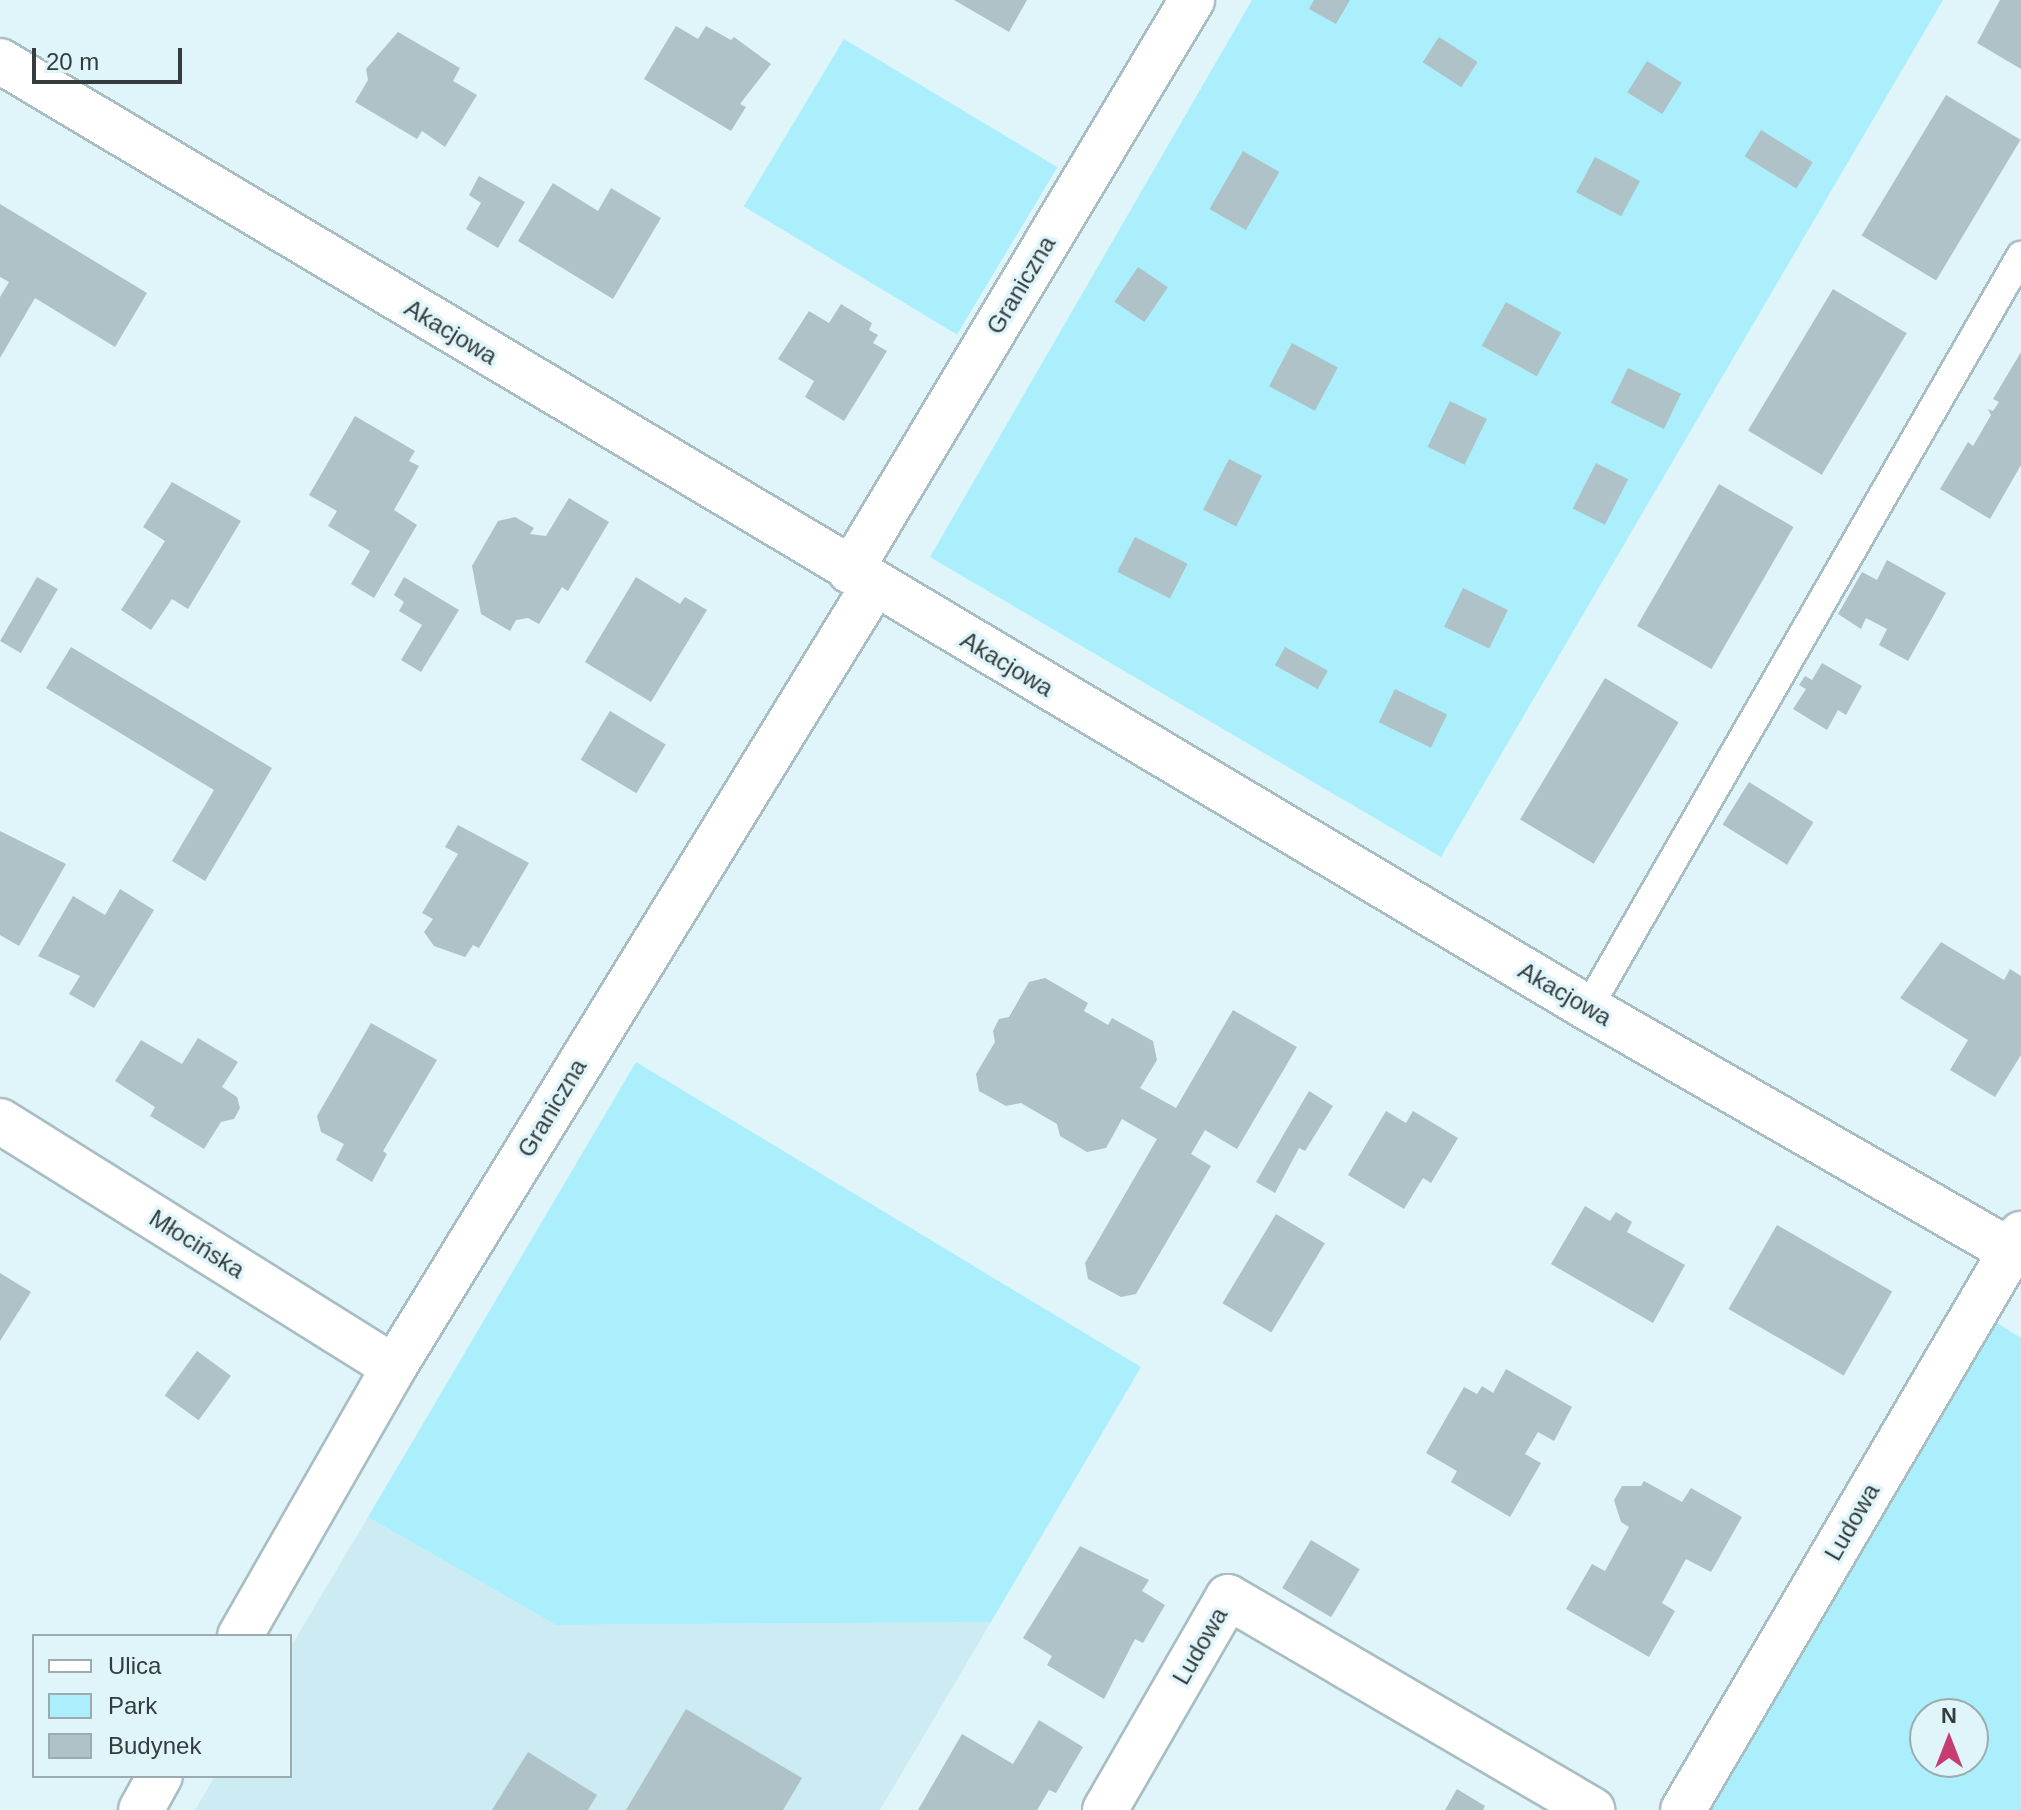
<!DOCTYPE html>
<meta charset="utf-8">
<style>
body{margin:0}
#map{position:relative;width:2021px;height:1810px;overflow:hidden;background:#e0f5fa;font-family:Arial,sans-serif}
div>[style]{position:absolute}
.built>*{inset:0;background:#cdebf2}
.green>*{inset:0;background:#abeffd;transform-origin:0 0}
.building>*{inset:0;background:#aec2c7;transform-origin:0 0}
.roads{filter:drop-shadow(2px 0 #a9bec2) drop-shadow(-2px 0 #a9bec2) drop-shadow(0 2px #a9bec2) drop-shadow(0 -2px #a9bec2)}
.service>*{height:28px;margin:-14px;padding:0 14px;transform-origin:14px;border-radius:14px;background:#fff}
.minor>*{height:44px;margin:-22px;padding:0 22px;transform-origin:22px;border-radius:22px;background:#fff}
.tertiary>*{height:44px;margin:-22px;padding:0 22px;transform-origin:22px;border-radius:22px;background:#fff}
span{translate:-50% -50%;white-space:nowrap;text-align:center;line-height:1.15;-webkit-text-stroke:7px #e0f5fa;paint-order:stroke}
.street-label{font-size:24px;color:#343c3e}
.legend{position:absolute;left:32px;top:1634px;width:260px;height:144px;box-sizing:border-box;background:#e0f5fa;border:2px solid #9babaf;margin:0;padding:10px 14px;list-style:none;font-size:24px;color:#343c3e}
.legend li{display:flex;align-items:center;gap:16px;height:40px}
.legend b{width:40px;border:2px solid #9babaf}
.north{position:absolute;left:1909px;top:1698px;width:80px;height:80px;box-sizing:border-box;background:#e0f5fa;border:2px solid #9babaf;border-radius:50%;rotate:0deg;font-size:22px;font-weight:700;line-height:32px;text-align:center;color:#343c3e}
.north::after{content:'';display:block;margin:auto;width:28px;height:36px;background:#c83d71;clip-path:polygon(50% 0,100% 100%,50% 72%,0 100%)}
.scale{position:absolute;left:32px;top:48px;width:150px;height:36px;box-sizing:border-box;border:4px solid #343c3e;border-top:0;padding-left:10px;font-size:24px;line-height:28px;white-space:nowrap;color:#343c3e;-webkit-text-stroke:6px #e0f5fa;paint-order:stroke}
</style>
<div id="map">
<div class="built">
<div style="clip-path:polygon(368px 1517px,556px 1625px,991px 1622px,880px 1810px,195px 1810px,215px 1776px,290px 1776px,290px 1648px)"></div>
</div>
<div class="green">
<div style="clip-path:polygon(1252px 0,1943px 0,1441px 857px,930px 557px)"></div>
<div style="left:844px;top:39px;width:249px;height:195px;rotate:31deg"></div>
<div style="clip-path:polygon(636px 1062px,1141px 1367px,991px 1622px,556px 1625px,368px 1517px)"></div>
<div style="clip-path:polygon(evenodd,1997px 1323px,2021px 1338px,2021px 1810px,1699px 1810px,1997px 1323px,1925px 1714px,1973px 1714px,1973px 1762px,1925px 1762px,1925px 1714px)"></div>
</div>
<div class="building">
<div style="clip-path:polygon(954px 0,1027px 0,1009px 32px)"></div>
<div style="clip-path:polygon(1314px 0,1350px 0,1336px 24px,1309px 9px)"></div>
<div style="clip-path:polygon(2000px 0,2021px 0,2021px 69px,1977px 43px)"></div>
<div style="clip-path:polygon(676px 26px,698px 39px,706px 26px,731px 40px,734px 37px,771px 64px,740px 104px,746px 107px,731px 131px,644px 79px)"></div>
<div style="clip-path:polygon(398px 32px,460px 68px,453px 81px,477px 95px,445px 147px,422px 131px,417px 139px,355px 102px,368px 80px,366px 69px)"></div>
<div style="left:1439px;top:37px;width:46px;height:30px;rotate:33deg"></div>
<div style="left:1647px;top:61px;width:41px;height:37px;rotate:32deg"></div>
<div style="left:1946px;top:95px;width:87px;height:164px;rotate:31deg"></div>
<div style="left:1761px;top:130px;width:61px;height:31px;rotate:32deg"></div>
<div style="left:1243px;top:151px;width:42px;height:67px;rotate:30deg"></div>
<div style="left:1595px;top:157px;width:51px;height:40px;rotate:28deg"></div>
<div style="clip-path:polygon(479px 176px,525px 202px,498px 248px,466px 229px,481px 203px,469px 195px)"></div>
<div style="clip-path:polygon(553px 183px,598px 211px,611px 188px,661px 218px,613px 299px,518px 241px)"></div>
<div style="clip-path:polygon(0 204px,147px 293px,115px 347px,35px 298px,0 358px,0 297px,9px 282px,0 277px)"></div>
<div style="left:1138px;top:267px;width:36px;height:42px;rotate:34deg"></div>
<div style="left:1833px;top:289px;width:86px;height:165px;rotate:31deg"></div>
<div style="left:1506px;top:302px;width:63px;height:50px;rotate:29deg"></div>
<div style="clip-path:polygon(841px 304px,872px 323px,869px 330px,878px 335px,873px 343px,887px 351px,844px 421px,805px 397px,814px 381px,778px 359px,809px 311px,829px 323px)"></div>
<div style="left:1292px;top:343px;width:52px;height:49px;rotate:28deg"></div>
<div style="clip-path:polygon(2021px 352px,2021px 465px,1990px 519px,1940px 489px,1968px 442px,1973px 446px,1991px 415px,1988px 409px,1993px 411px,1999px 402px,1993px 399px)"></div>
<div style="left:1628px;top:368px;width:59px;height:39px;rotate:26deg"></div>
<div style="left:1450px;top:401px;width:41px;height:51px;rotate:26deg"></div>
<div style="clip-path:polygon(355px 416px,415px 451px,409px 461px,419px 466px,394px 510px,417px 525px,374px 598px,351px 584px,370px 551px,328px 526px,337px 511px,309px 495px)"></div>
<div style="left:1229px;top:459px;width:37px;height:57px;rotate:27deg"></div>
<div style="left:1596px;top:463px;width:36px;height:51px;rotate:27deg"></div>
<div style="clip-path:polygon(172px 482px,241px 521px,188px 609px,172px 599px,151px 630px,121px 610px,165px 541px,143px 527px)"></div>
<div style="left:1719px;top:484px;width:86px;height:164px;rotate:30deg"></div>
<div style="clip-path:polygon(569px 498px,609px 522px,568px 591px,562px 587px,539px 624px,528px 618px,516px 620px,510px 631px,481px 614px,472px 566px,498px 521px,515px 517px,534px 528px,530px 534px,546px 536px)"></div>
<div style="left:1135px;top:537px;width:59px;height:39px;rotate:27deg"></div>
<div style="clip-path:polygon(1887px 560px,1946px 593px,1908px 661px,1879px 645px,1887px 629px,1866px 618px,1861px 629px,1838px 614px,1862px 572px,1877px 580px)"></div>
<div style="left:37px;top:577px;width:24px;height:74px;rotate:30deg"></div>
<div style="clip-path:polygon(404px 577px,459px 610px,421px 672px,401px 660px,422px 625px,399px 611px,404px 602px,394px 595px)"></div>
<div style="clip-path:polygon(636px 577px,680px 604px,685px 597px,707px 610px,651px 702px,585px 662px)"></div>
<div style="left:1463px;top:588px;width:50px;height:43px;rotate:26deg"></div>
<div style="clip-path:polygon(71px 647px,272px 768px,205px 881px,172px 861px,214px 790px,46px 688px)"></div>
<div style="left:1285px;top:647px;width:49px;height:21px;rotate:29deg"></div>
<div style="clip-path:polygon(1822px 663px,1862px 686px,1846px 715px,1838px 710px,1827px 730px,1793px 709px,1806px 689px,1799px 685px,1805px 676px,1812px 680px)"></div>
<div style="left:1605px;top:678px;width:86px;height:165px;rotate:31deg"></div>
<div style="left:1395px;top:689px;width:58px;height:37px;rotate:26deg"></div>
<div style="left:610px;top:711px;width:65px;height:57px;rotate:31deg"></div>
<div style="left:1749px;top:782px;width:76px;height:50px;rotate:32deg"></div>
<div style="clip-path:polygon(458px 825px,529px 863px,479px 948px,473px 945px,465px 957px,434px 946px,424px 932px,433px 919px,422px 913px,458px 854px,445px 847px)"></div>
<div style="clip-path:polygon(0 831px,66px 864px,19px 946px,0 935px)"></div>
<div style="clip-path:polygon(120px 889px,154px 910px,94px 1008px,69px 994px,80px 976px,38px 956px,73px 896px,105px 915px)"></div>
<div style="clip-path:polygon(1941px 942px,2004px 980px,2010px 969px,2021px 976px,2021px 1055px,1995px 1097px,1950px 1070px,1968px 1040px,1900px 998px)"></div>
<div style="clip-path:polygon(1045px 978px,1088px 1003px,1084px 1011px,1108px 1025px,1112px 1018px,1153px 1041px,1157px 1060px,1140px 1088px,1176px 1108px,1233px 1010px,1297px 1047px,1237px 1149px,1205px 1130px,1191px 1154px,1211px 1166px,1136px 1294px,1121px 1297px,1088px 1279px,1085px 1263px,1157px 1139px,1122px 1119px,1106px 1148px,1087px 1152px,1060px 1136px,1057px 1124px,1021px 1103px,1006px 1106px,979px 1091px,976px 1074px,995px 1042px,993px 1031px,999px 1019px,1009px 1017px,1029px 982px)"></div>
<div style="clip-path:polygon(371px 1023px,437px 1060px,383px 1151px,387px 1154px,372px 1182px,336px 1160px,344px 1144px,321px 1132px,317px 1116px)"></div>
<div style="clip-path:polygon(198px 1038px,238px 1062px,222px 1087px,237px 1097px,240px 1108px,234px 1119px,221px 1122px,204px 1149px,150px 1116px,155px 1107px,115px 1081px,141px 1040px,182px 1064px)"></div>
<div style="clip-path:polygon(1309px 1091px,1333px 1106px,1305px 1151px,1299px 1148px,1275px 1193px,1256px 1182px)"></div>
<div style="clip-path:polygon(1386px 1111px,1406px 1123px,1413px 1111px,1458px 1138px,1431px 1183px,1423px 1178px,1404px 1209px,1348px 1175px)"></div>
<div style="clip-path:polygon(1585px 1206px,1610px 1221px,1616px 1212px,1632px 1222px,1627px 1232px,1685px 1265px,1653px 1323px,1551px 1264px)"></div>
<div style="left:1276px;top:1214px;width:57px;height:104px;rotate:31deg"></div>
<div style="left:1777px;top:1225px;width:133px;height:97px;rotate:30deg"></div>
<div style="clip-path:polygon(0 1273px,31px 1292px,0 1341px)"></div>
<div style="left:197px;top:1351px;width:42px;height:55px;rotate:36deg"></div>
<div style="clip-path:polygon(1506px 1369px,1572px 1407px,1554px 1441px,1538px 1432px,1525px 1454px,1541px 1463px,1510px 1517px,1451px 1482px,1457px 1471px,1426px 1453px,1464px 1387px,1477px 1394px,1482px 1386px,1493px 1393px)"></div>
<div style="clip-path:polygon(1644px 1481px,1682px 1502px,1691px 1488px,1742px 1517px,1711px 1572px,1686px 1559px,1662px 1603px,1675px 1611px,1649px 1657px,1566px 1609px,1592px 1564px,1605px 1571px,1629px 1527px,1621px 1522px,1614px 1500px,1622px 1486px,1641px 1486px)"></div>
<div style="left:1311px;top:1540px;width:57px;height:56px;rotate:31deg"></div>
<div style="clip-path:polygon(1080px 1546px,1149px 1580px,1142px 1591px,1165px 1605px,1143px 1643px,1135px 1639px,1104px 1699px,1047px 1665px,1052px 1656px,1023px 1638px)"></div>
<div style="clip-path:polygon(686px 1709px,802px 1778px,783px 1810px,626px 1810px)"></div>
<div style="clip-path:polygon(1039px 1720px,1083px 1747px,1056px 1793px,1049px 1790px,1037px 1810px,918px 1810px,962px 1734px,1013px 1764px)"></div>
<div style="clip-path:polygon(528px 1752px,597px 1795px,588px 1810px,492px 1810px)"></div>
<div style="clip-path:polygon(1457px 1789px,1485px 1806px,1483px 1810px,1445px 1810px)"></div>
</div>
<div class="roads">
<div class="service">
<div style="left:1588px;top:1008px;width:868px;rotate:-60.07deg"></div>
</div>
<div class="minor">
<div style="left:850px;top:571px;width:666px;rotate:-59.08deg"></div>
<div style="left:0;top:1121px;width:464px;rotate:32deg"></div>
<div style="left:240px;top:1636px;width:310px;rotate:-60.2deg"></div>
<div style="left:394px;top:1367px;width:918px;rotate:-58.46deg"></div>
<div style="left:141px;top:1810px;width:39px;rotate:-61deg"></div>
<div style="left:1105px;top:1810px;width:246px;rotate:-60deg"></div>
<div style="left:1228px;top:1597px;width:422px;rotate:30.3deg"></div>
<div style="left:1683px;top:1810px;width:668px;rotate:-59.6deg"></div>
</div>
<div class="tertiary">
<div style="left:0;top:61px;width:1849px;rotate:30.81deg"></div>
<div style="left:1588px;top:1008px;width:499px;rotate:29.9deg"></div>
</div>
</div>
<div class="street-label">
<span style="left:1021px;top:285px;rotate:-59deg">Graniczna</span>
<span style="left:451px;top:332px;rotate:31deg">Akacjowa</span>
<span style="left:1007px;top:664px;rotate:31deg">Akacjowa</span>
<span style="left:1565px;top:994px;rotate:30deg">Akacjowa</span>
<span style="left:552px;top:1108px;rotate:-59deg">Graniczna</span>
<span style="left:197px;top:1244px;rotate:32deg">Młocińska</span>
<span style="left:1852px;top:1522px;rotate:-60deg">Ludowa</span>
<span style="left:1200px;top:1646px;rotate:-60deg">Ludowa</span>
</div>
<ul class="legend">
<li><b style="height:10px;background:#fff"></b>Ulica</li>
<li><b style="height:22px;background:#abeffd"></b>Park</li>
<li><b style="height:22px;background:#aec2c7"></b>Budynek</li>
</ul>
<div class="north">N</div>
<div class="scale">20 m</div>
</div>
